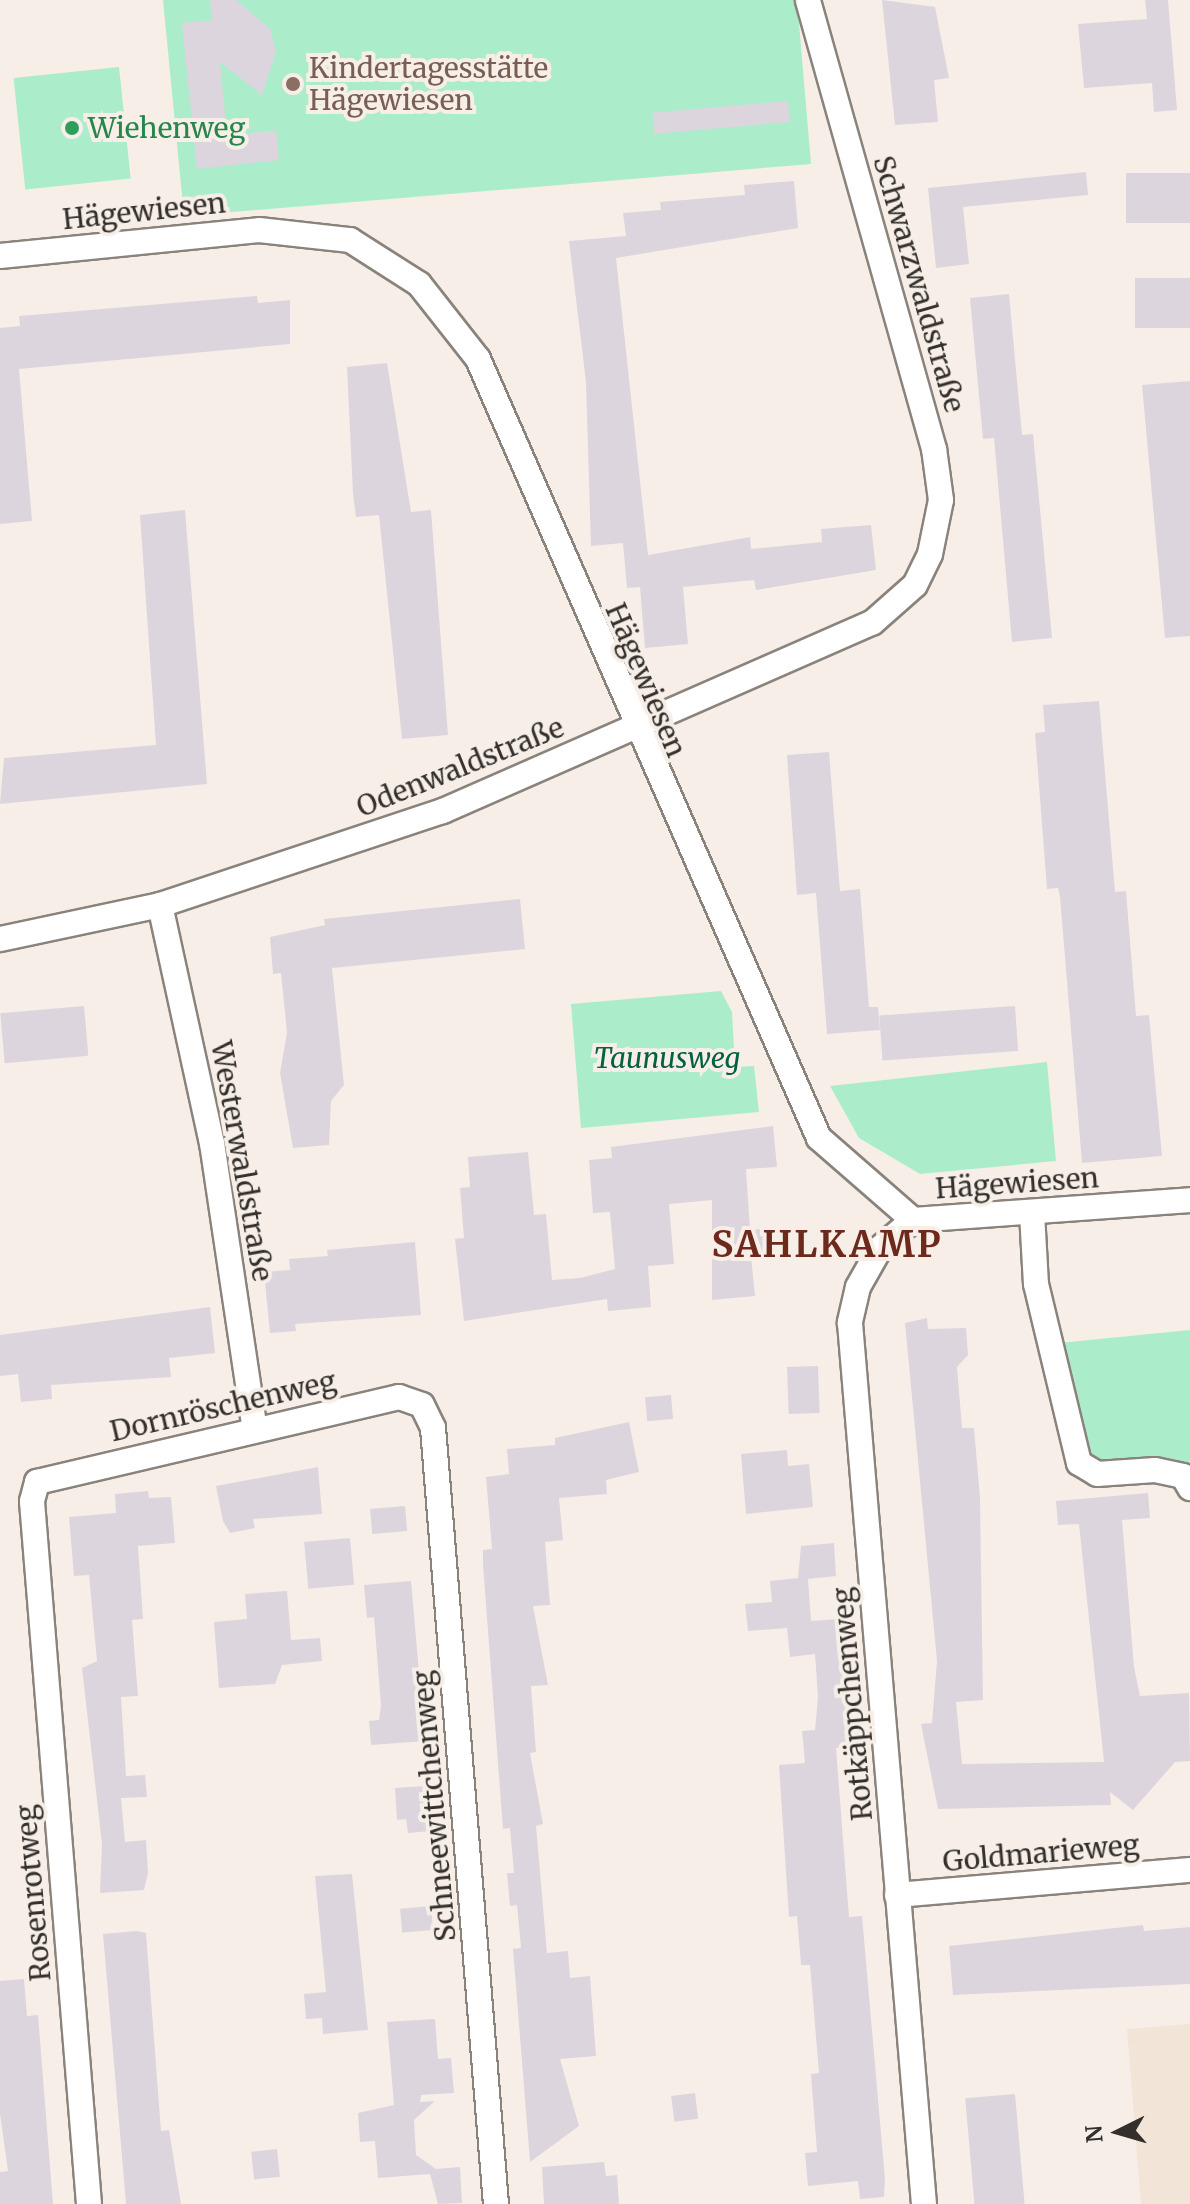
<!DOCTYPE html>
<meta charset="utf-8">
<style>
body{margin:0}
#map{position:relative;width:1190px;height:2204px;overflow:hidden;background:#f7efe7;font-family:Merriweather,serif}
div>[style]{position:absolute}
.built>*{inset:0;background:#f2e4d6}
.green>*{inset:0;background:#abeccb;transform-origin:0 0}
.building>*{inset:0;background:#dcd5de;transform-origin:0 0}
.roads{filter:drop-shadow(2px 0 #8a837c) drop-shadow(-2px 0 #8a837c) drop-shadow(0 2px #8a837c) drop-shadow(0 -2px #8a837c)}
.street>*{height:24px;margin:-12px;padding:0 12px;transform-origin:12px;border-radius:12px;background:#fff}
.dots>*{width:22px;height:22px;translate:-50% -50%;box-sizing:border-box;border:4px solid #f7efe7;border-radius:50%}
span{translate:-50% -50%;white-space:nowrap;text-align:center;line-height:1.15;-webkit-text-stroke:8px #f7efe7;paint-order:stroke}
.education-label{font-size:28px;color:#785e54}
.left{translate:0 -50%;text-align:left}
.leisure-label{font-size:28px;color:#27864d}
.street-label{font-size:28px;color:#322f2c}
.park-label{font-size:28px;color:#046141;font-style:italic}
.district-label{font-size:36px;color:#6d291b;font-weight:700;letter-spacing:2px}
.north{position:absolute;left:1078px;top:2092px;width:80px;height:80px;-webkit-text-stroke:6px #f7efe7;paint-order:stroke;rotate:265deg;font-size:22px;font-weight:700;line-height:32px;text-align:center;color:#322f2c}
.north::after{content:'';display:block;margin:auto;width:28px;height:36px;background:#322f2c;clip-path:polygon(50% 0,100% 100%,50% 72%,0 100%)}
</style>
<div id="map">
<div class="built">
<div style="clip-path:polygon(1190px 2024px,1190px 2204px,1141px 2204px,1127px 2029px)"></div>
</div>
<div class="green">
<div style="clip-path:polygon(163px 0,797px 0,811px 164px,184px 216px)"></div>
<div style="left:119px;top:67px;width:112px;height:106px;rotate:84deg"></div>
<div style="clip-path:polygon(721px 991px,732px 1012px,735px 1067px,754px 1066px,759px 1112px,581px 1128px,571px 1004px)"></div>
<div style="clip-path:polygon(1047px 1062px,1056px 1161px,920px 1174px,859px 1138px,830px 1086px)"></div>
<div style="clip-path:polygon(1190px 1330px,1190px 1460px,1183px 1476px,1087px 1470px,1049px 1344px)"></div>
</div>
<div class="building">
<div style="clip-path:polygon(210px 0,236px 0,270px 29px,276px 52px,262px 95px,220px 62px,227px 136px,276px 130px,279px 160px,197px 169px,182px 23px,212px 20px)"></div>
<div style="clip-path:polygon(882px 0,935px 7px,949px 78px,934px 80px,938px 122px,895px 125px)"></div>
<div style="clip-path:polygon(1145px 0,1168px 0,1177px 110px,1154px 112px,1152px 83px,1084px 88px,1078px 24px,1147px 19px)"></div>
<div style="left:788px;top:101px;width:21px;height:136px;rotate:85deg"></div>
<div style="clip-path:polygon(1086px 172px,1088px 195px,963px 207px,969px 264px,936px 268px,928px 188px)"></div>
<div style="left:1190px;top:173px;width:50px;height:64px;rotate:90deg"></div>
<div style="clip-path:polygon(794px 181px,798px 228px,616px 258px,648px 555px,750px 537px,751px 549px,822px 542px,821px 529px,871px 525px,876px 570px,756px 590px,754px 580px,683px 587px,688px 644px,645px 648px,640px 587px,627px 588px,623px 543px,591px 546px,586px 382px,569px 241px,626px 236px,623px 213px,661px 210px,660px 202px,745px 195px,744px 185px)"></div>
<div style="left:1190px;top:278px;width:50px;height:55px;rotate:90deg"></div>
<div style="clip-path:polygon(1009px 294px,1022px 435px,1033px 434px,1052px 638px,1012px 642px,994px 438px,983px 439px,970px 298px)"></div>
<div style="clip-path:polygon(257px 296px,258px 303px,290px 300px,290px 344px,19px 369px,32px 521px,0 524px,0 328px,20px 326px,19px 316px)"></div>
<div style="clip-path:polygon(387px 363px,411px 512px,431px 510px,448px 735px,402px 739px,379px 515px,356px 517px,353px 494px,347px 367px)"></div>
<div style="clip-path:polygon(1190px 381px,1190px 636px,1165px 638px,1142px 385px)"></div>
<div style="clip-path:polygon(185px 510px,207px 784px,0 804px,4px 758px,156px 745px,140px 515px)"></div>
<div style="clip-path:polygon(1099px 701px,1115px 892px,1126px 891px,1136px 1016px,1149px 1015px,1162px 1156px,1082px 1163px,1060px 897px,1058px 888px,1047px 889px,1035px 733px,1045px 732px,1043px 705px)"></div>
<div style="clip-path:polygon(829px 752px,840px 891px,860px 889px,869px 1007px,878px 1007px,880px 1030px,827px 1034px,816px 893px,797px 895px,787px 755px)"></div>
<div style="clip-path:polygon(520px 899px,525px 949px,332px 968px,344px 1085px,331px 1101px,329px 1145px,293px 1148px,280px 1073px,287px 1033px,281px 973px,273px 974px,270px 937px,325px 925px,324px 919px)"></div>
<div style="left:84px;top:1006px;width:50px;height:84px;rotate:85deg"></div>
<div style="left:1015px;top:1006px;width:45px;height:136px;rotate:86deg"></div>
<div style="clip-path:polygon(773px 1126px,777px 1167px,746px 1169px,750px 1230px,774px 1228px,776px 1253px,751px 1256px,755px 1296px,712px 1300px,712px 1200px,669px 1204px,674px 1264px,648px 1266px,651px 1307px,608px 1311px,607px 1299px,464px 1321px,455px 1239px,464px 1238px,460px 1188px,470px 1187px,468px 1157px,528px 1152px,534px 1215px,546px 1214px,552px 1280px,580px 1278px,615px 1269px,610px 1212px,593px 1213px,589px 1160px,612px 1158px,611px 1147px)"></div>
<div style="clip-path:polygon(415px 1242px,421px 1315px,295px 1324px,296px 1331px,270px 1333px,264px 1272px,290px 1270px,289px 1259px,328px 1256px,327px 1250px)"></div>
<div style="clip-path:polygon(210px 1307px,215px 1353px,169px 1358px,171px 1377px,51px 1385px,52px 1399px,21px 1402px,18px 1374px,0 1376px,0 1335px)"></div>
<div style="clip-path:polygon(927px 1318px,928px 1329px,966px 1328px,968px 1355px,957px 1367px,962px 1428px,974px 1428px,980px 1498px,983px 1700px,956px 1702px,962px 1764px,1104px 1762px,1079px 1524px,1058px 1525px,1056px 1501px,1148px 1493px,1150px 1518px,1122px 1520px,1134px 1667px,1140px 1696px,1189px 1693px,1190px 1761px,1175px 1762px,1133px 1810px,1110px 1792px,1111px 1805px,938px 1809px,921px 1724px,932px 1723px,937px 1661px,905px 1323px)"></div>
<div style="left:818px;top:1366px;width:47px;height:31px;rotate:88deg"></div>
<div style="left:671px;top:1395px;width:24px;height:26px;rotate:85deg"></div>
<div style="clip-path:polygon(629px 1422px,639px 1472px,606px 1480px,607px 1494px,559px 1498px,563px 1540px,545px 1542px,550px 1605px,533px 1606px,548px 1685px,531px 1686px,536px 1752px,530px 1753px,543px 1824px,536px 1826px,547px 1953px,568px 1951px,570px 1978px,590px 1976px,596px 2056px,560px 2059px,579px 2126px,530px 2162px,513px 1949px,521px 1948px,517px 1905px,510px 1906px,507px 1873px,514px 1873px,510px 1828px,503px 1829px,483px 1565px,483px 1550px,492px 1549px,486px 1477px,509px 1474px,507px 1449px,555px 1445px,555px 1438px)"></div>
<div style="clip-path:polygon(787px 1450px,788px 1466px,809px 1464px,813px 1507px,746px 1514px,741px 1454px)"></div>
<div style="clip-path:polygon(318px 1467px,322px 1514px,253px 1519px,255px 1528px,230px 1533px,223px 1521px,216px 1486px)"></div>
<div style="clip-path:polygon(148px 1491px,149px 1498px,171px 1497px,175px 1543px,138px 1546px,143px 1619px,132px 1620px,138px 1696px,121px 1697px,126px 1776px,145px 1775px,147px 1797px,121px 1798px,125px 1842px,146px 1840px,148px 1873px,144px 1890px,100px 1893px,102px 1844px,82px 1668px,97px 1661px,89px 1575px,74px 1576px,69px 1517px,116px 1513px,115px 1494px)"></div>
<div style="left:405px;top:1506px;width:25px;height:35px;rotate:85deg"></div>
<div style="left:350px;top:1538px;width:47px;height:46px;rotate:85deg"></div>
<div style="clip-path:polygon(834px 1543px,836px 1576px,808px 1579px,811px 1621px,839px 1619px,843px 1666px,848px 1747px,836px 1748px,849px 1917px,862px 1916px,885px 2179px,884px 2197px,860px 2199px,858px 2181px,808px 2186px,805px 2153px,817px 2152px,811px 2074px,819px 2073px,810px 1965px,801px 1965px,797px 1916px,789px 1917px,779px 1765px,805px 1763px,802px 1731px,815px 1730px,818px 1697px,815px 1654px,790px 1657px,787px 1628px,748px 1631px,745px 1604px,772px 1602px,770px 1581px,798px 1578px,801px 1546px)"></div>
<div style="clip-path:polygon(411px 1581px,425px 1741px,371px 1745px,369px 1721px,379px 1720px,381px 1706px,374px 1617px,367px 1618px,364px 1585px)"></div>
<div style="clip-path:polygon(287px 1591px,291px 1640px,320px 1638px,322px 1661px,282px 1665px,275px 1684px,219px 1688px,214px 1622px,247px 1619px,245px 1594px)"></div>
<div style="clip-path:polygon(427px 1786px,431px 1831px,408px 1833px,406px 1819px,397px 1820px,395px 1788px)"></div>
<div style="clip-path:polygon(352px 1874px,368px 2030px,323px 2034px,322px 2018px,306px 2019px,304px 1994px,326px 1992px,315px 1876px)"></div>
<div style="left:431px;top:1906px;width:24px;height:31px;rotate:85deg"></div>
<div style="clip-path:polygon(1143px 1925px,1144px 1931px,1190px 1927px,1190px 1984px,953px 1995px,949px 1946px)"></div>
<div style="clip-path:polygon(137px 1931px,146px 1933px,161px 2131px,169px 2130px,181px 2204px,126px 2204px,103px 1934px)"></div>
<div style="clip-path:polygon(24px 1979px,27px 2016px,38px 2015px,53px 2204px,0 2204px,0 2172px,8px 2171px,0 2114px,0 1981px)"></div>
<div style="clip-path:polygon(435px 2019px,438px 2059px,451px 2058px,454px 2093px,421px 2095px,420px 2102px,435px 2101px,414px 2120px,416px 2155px,436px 2169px,460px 2167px,462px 2203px,438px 2204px,430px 2174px,378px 2178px,375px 2141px,360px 2142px,358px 2113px,394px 2105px,387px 2022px)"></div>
<div style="left:695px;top:2093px;width:26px;height:24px;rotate:83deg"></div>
<div style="left:1015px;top:2094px;width:110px;height:50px;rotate:85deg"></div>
<div style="left:277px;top:2149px;width:28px;height:26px;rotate:84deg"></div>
<div style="clip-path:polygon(604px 2162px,606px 2176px,617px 2175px,619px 2204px,544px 2204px,542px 2167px)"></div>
</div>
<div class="roads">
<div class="street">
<div style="left:0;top:256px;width:260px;rotate:-5.7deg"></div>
<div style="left:259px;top:230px;width:92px;rotate:6.3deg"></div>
<div style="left:350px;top:240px;width:82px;rotate:32.5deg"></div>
<div style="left:419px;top:284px;width:95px;rotate:51.8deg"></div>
<div style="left:478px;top:359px;width:850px;rotate:66.36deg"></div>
<div style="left:819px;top:1138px;width:125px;rotate:41.1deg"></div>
<div style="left:913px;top:1220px;width:278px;rotate:-4.1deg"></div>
<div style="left:160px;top:905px;width:244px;rotate:77.7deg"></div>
<div style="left:212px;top:1143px;width:290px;rotate:81.5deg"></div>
<div style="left:0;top:939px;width:164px;rotate:-12deg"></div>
<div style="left:160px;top:905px;width:298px;rotate:-18.4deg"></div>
<div style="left:443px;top:811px;width:468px;rotate:-23.7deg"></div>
<div style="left:872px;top:623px;width:57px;rotate:-41.5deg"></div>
<div style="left:915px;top:585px;width:34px;rotate:-64deg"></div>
<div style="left:930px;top:554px;width:55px;rotate:-78.5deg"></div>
<div style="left:941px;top:500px;width:51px;rotate:-97.8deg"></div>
<div style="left:934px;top:449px;width:466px;rotate:-105.7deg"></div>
<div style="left:1032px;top:1213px;width:71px;rotate:86.8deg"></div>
<div style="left:1036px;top:1284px;width:184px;rotate:76.5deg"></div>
<div style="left:1079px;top:1463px;width:21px;rotate:31deg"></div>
<div style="left:1097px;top:1474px;width:58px;rotate:-3.9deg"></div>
<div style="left:1155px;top:1470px;width:29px;rotate:12deg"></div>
<div style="left:1183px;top:1476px;width:14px;rotate:60deg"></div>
<div style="left:913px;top:1220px;width:43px;rotate:139.7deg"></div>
<div style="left:880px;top:1248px;width:45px;rotate:119.4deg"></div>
<div style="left:858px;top:1287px;width:37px;rotate:103deg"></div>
<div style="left:850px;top:1323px;width:884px;rotate:85.2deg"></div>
<div style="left:897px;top:1895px;width:294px;rotate:-4.9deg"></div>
<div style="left:89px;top:2204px;width:705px;rotate:-94.64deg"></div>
<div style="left:32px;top:1501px;width:20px;rotate:-75deg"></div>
<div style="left:37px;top:1482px;width:372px;rotate:-13.2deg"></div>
<div style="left:399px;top:1397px;width:24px;rotate:19deg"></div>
<div style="left:422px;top:1405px;width:25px;rotate:64deg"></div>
<div style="left:433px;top:1428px;width:779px;rotate:85.36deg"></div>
</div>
</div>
<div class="dots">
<div style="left:293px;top:84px;background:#8d6e63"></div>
<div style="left:72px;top:128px;background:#2e9e5b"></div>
</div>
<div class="education-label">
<span class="left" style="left:309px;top:84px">Kindertagesstätte<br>Hägewiesen</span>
</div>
<div class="leisure-label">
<span class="left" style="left:88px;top:128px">Wiehenweg</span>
</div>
<div class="street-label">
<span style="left:144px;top:211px;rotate:-6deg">Hägewiesen</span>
<span style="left:919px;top:284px;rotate:74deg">Schwarzwaldstraße</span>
<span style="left:646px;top:680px;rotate:67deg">Hägewiesen</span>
<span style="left:460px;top:767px;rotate:-22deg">Odenwaldstraße</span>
<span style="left:242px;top:1161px;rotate:80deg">Westerwaldstraße</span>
<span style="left:1017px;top:1183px;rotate:-4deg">Hägewiesen</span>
<span style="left:223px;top:1406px;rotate:-13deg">Dornröschenweg</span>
<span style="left:852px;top:1704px;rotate:-95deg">Rotkäppchenweg</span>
<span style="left:434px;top:1806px;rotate:-95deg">Schneewittchenweg</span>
<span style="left:1041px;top:1853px;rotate:-5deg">Goldmarieweg</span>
<span style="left:33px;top:1893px;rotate:-95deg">Rosenrotweg</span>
</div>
<div class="park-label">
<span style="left:667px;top:1058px">Taunusweg</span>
</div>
<div class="district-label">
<span style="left:827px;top:1245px">SAHLKAMP</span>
</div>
<div class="north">N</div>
</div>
